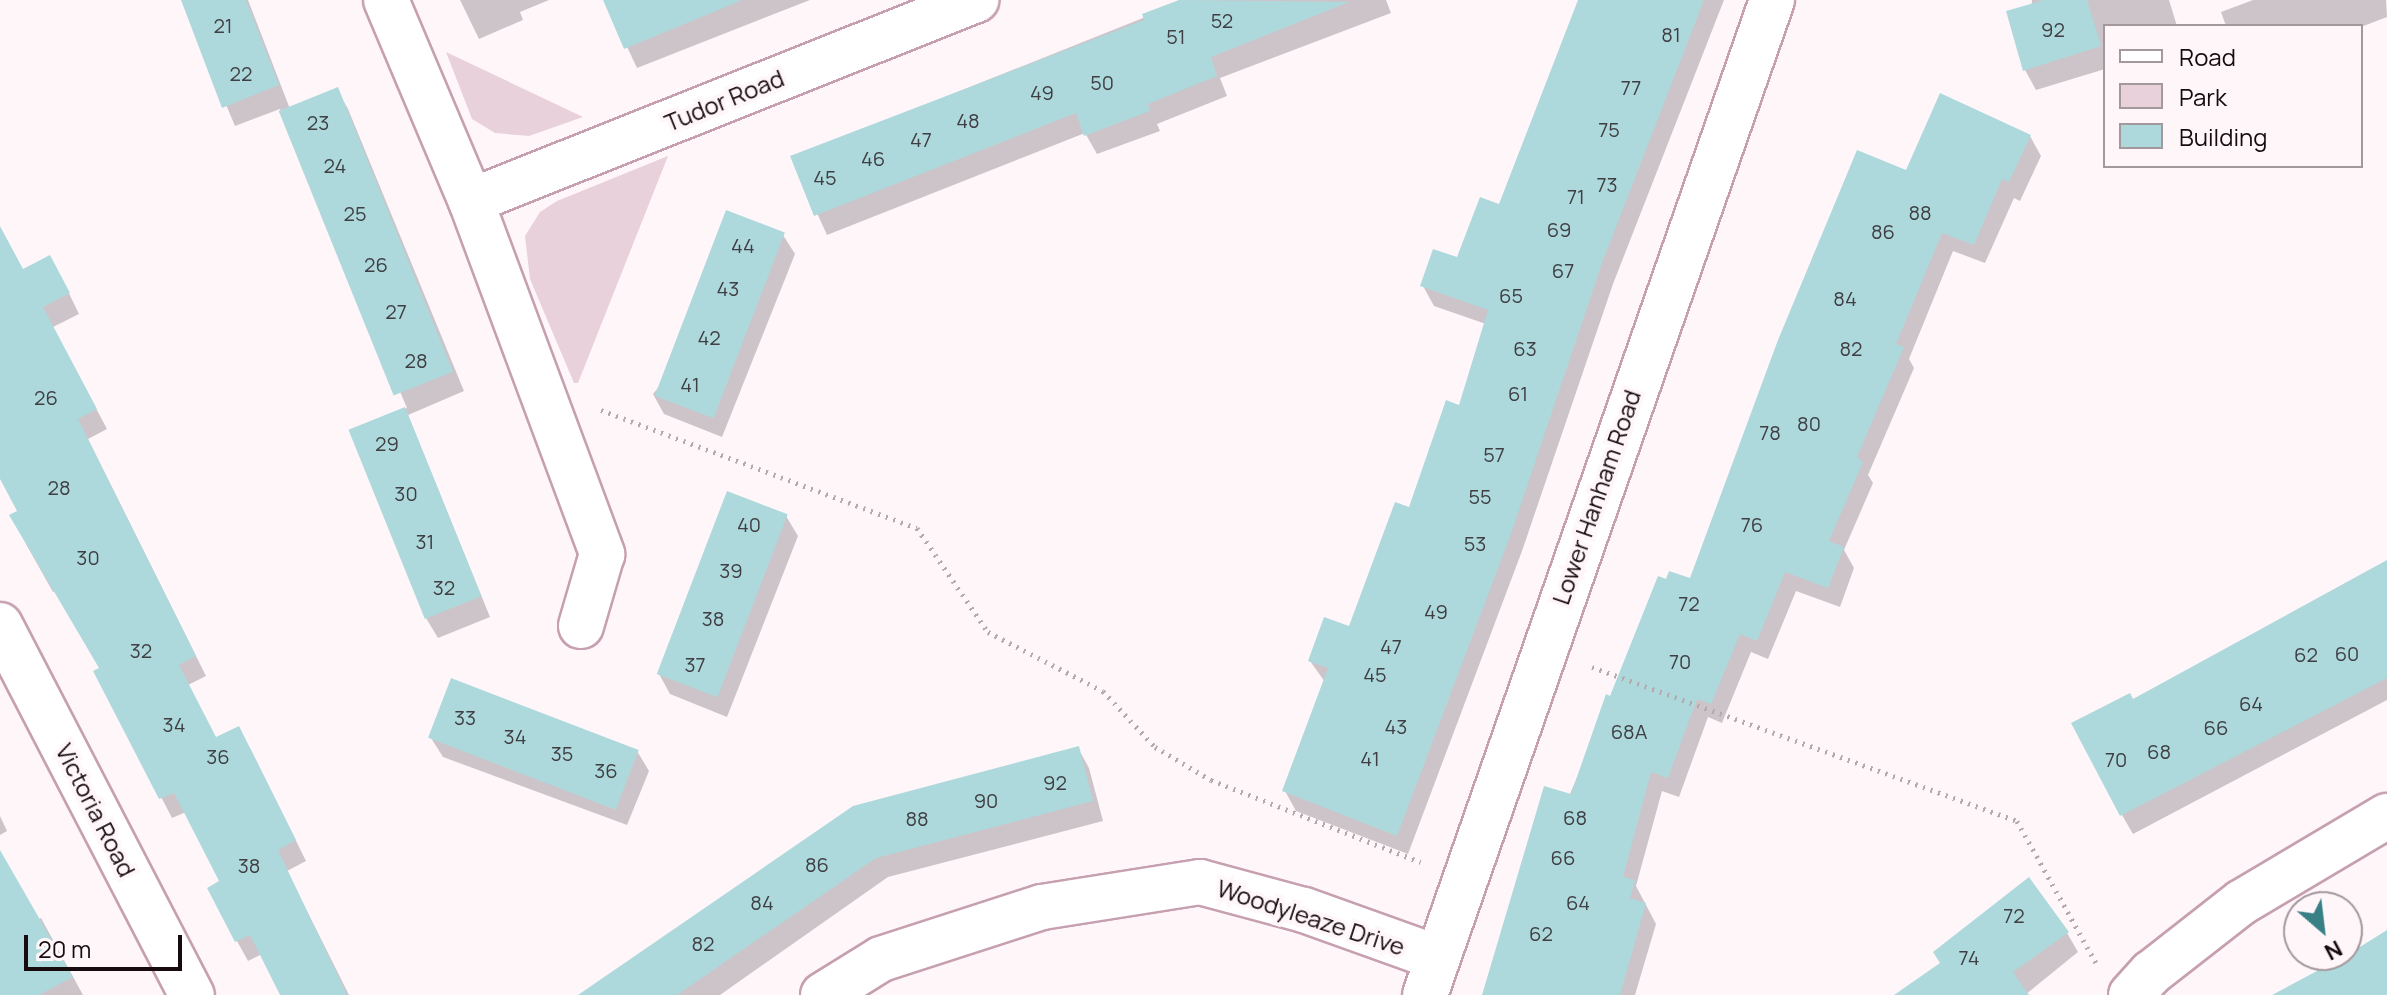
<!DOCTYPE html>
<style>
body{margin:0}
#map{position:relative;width:2387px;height:995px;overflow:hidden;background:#fff6fa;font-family:Manrope,sans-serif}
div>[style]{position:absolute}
.green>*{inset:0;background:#e9d1db}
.shadow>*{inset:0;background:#0003}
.building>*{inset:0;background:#aed9dc;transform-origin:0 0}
.path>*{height:5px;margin-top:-2.5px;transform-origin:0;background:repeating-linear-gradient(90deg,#b4aaae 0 2px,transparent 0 8px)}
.roads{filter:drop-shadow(2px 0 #c6a0b0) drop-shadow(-2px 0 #c6a0b0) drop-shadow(0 2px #c6a0b0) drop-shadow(0 -2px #c6a0b0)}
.minor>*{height:44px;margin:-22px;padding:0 22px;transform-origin:22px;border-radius:22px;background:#fff}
.secondary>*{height:44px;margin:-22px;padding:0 22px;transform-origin:22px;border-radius:22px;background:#fff}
span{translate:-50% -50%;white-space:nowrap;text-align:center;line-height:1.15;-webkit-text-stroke:8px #fff6fa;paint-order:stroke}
.number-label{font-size:20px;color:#3e3e43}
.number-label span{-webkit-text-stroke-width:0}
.street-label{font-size:24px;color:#180b10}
.legend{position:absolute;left:2103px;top:24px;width:260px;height:144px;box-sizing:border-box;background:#fff6fa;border:2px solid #a3989c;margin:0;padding:10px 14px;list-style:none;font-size:24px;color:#180b10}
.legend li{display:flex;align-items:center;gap:16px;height:40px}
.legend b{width:40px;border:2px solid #a3989c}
.north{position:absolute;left:2283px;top:891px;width:80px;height:80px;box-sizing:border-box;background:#fff6fa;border:2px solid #a3989c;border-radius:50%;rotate:152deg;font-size:22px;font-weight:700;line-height:32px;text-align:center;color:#180b10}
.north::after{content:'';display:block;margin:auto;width:28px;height:36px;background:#388086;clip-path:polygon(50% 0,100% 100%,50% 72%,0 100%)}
.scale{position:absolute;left:24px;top:935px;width:158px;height:36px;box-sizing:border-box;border:4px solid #180b10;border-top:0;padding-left:10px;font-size:24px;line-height:28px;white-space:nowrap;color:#180b10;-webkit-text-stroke:6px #fff6fa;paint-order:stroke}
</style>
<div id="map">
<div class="green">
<div style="clip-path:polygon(446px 52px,583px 117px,529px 136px,495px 133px,472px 119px)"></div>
<div style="clip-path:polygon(668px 156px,578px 383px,574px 383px,530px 279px,525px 236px,540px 212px,557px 201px)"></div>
</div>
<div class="shadow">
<div style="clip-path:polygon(182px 0,248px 0,290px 109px,337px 90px,348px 109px,464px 391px,408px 415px,490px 617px,438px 638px,426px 618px,351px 431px,407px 408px,280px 109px,235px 126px)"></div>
<div style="clip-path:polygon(460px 0,549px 0,520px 12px,523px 20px,479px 39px)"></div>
<div style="clip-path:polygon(605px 0,810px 0,637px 68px)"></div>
<div style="clip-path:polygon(1188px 0,1386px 0,1391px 13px,1220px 78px,1227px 96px,1157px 124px,1160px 131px,1097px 154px,1085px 133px,827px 235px,792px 158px)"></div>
<div style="clip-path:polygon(1581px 0,1724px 0,1613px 284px,1522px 551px,1408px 854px,1296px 811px,1285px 791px,1325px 682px,1310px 661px,1350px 628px,1460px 407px,1486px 324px,1434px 306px,1423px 286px,1459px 260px,1500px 206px)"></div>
<div style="clip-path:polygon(2032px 0,2169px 0,2177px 26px,2105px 26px,2105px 69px,2036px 90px,2025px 70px)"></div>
<div style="clip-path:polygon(2253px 0,2386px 0,2387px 17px,2361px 27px,2226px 26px,2221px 12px)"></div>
<div style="clip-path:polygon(2030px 136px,2041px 156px,2020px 201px,2014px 198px,1985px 263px,1953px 251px,1909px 359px,1914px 368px,1868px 475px,1873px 483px,1844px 550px,1854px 568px,1840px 607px,1796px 591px,1768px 659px,1751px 652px,1722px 723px,1708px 717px,1679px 797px,1662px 791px,1636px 886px,1656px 924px,1635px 995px,1484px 995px,1611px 698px,1668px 582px,1691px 581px,1907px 172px)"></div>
<div style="clip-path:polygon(783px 235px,795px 254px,722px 437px,664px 414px,653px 394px)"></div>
<div style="clip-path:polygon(61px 277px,79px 314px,53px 327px,107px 429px,88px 439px,206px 676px,188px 685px,216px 739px,250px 748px,306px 861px,287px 871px,349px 995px,282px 995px,262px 954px,248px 961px,237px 941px,222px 882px,186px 812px,172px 818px,96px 671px,102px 668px,58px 589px,53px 592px,26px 544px,20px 512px,0 476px,0 283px)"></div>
<div style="clip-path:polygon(786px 516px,798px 536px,727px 717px,670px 694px,659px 674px)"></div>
<div style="clip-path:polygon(2387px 563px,2387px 700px,2133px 834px,2122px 815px,2133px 701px)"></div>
<div style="clip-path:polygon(431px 738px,637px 751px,649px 771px,627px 825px,443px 757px)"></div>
<div style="clip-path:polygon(1078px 748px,1089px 768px,1103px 821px,888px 877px,720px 995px,580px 995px,853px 808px)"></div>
<div style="clip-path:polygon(0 816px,7px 831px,0 835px)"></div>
<div style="clip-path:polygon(0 852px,36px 921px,41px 918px,83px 995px,0 995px)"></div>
<div style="clip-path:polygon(2067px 933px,2078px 952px,2025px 995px,1898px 995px)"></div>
</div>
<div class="building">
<div style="clip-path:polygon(181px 0,246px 0,279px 85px,222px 108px)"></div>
<div style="clip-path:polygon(603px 0,739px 0,740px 1px,624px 49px)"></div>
<div style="clip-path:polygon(1179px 0,1349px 2px,1211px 57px,1217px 76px,1148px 104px,1150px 111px,1084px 136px,1076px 113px,814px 216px,790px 156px,1144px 20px,1142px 14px)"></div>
<div style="clip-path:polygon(1578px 0,1704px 0,1602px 263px,1512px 531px,1397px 836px,1282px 791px,1328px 668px,1308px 661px,1324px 617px,1349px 626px,1395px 502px,1409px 507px,1446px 400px,1459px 405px,1488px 310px,1420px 286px,1433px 249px,1457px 257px,1480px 197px,1499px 204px)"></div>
<div style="clip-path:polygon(2044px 0,2087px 0,2101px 46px,2023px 71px,2006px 11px)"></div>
<div style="left:338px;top:87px;width:307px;height:64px;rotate:68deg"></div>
<div style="clip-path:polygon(1940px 93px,2031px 135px,2009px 182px,2002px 179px,1974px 245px,1942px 233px,1896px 344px,1904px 347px,1857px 457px,1863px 462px,1829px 541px,1844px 547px,1828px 588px,1785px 572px,1757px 641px,1740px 634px,1711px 704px,1697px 699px,1668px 778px,1651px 772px,1623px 877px,1635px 880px,1630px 898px,1646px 903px,1620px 995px,1482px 995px,1544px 786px,1571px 794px,1606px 694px,1610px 696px,1658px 576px,1666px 579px,1669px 571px,1690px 578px,1778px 340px,1857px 150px,1906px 170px)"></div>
<div style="left:726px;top:210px;width:63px;height:199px;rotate:21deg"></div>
<div style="clip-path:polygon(0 226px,23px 269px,50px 255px,70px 293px,43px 307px,97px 409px,78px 419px,196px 656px,179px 665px,216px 737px,239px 726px,296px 840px,278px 850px,347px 995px,280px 995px,250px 935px,235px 942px,207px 888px,219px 881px,174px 793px,159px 799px,93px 671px,99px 668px,9px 515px,17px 511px,0 479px)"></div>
<div style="left:405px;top:407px;width:204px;height:61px;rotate:68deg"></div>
<div style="left:727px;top:491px;width:65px;height:196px;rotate:21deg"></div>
<div style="clip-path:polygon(2387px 560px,2387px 678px,2120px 816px,2071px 723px,2130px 693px,2133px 699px)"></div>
<div style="left:451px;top:678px;width:201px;height:64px;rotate:21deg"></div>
<div style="clip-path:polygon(1079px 746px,1093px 801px,876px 858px,677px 995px,578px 995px,853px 806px)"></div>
<div style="clip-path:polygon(0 850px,73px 977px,39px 995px,0 995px)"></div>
<div style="clip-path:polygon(2029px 877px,2069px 932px,2013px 972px,2029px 995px,1894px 995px,1940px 963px,1933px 952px)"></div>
<div style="clip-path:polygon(2387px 930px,2387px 995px,2272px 995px,2347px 955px)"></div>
</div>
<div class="path">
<div style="left:601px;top:410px;width:337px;rotate:20.5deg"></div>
<div style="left:917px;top:528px;width:126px;rotate:55.7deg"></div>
<div style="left:988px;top:632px;width:129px;rotate:27.2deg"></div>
<div style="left:1103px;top:691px;width:76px;rotate:47.1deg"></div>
<div style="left:1155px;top:747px;width:65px;rotate:30.5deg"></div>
<div style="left:1211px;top:780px;width:225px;rotate:21.4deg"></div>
<div style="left:1592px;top:667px;width:452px;rotate:19.9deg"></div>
<div style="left:2017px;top:821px;width:162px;rotate:60.9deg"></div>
</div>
<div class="roads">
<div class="minor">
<div style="left:386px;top:0;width:218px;rotate:67.1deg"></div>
<div style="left:471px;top:201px;width:377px;rotate:69.6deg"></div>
<div style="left:602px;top:554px;width:75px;rotate:106.3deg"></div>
<div style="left:471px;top:201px;width:544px;rotate:-21.7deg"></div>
<div style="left:0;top:625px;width:417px;rotate:62.6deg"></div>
<div style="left:823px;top:995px;width:68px;rotate:-31.8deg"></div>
<div style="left:881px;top:959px;width:169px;rotate:-17.9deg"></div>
<div style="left:1042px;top:907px;width:160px;rotate:-9deg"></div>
<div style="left:1200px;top:882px;width:108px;rotate:15.1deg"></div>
<div style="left:1304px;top:910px;width:139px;rotate:19.7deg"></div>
<div style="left:2131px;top:995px;width:30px;rotate:-48deg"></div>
<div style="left:2151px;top:973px;width:115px;rotate:-38deg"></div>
<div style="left:2242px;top:902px;width:169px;rotate:-30.7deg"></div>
</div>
<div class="secondary">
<div style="left:1425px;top:995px;width:1054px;rotate:-70.77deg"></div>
</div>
</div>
<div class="number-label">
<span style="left:1222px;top:20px">52</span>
<span style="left:223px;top:25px">21</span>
<span style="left:2053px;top:29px">92</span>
<span style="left:1671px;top:34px">81</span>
<span style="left:1176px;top:36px">51</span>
<span style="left:241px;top:73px">22</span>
<span style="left:1102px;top:82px">50</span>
<span style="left:1631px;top:87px">77</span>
<span style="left:1042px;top:92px">49</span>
<span style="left:968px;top:120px">48</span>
<span style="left:318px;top:122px">23</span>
<span style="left:1609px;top:129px">75</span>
<span style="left:921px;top:139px">47</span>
<span style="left:873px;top:158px">46</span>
<span style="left:335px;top:165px">24</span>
<span style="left:825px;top:177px">45</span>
<span style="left:1607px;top:184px">73</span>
<span style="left:1576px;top:196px">71</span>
<span style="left:1920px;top:212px">88</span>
<span style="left:355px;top:213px">25</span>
<span style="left:1559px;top:229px">69</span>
<span style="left:1883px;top:231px">86</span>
<span style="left:743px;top:245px">44</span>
<span style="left:376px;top:264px">26</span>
<span style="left:1563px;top:270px">67</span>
<span style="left:728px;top:288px">43</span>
<span style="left:1511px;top:295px">65</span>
<span style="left:1845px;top:298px">84</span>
<span style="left:396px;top:311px">27</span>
<span style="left:709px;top:337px">42</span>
<span style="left:1525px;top:348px">63</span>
<span style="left:1851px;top:348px">82</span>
<span style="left:416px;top:360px">28</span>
<span style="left:690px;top:384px">41</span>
<span style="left:1518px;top:393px">61</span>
<span style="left:46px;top:397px">26</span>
<span style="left:1809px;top:423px">80</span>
<span style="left:1770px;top:432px">78</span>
<span style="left:387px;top:443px">29</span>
<span style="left:1494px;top:454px">57</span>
<span style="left:59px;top:487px">28</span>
<span style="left:406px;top:493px">30</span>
<span style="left:1480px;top:496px">55</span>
<span style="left:749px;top:524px">40</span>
<span style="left:1752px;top:524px">76</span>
<span style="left:425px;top:541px">31</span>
<span style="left:1475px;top:543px">53</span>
<span style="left:88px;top:557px">30</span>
<span style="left:731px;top:570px">39</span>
<span style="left:444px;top:587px">32</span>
<span style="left:1689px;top:603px">72</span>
<span style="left:1436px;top:611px">49</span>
<span style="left:713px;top:618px">38</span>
<span style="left:1391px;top:646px">47</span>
<span style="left:141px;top:650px">32</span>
<span style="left:2347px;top:653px">60</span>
<span style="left:2306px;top:654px">62</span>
<span style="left:1680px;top:661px">70</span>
<span style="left:695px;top:664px">37</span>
<span style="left:1375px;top:674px">45</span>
<span style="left:2251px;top:703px">64</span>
<span style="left:465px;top:717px">33</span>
<span style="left:174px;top:724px">34</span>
<span style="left:1396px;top:726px">43</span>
<span style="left:2216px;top:727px">66</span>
<span style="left:1629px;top:731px">68A</span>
<span style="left:515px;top:736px">34</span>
<span style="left:2159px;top:751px">68</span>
<span style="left:562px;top:753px">35</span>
<span style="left:218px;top:756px">36</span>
<span style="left:1370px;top:758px">41</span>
<span style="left:2116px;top:759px">70</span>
<span style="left:606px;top:770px">36</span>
<span style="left:1055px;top:782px">92</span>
<span style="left:986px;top:800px">90</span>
<span style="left:1575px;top:817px">68</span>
<span style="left:917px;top:818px">88</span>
<span style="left:1563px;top:857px">66</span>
<span style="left:817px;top:864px">86</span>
<span style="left:249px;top:865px">38</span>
<span style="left:762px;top:902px">84</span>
<span style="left:1578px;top:902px">64</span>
<span style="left:2014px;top:915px">72</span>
<span style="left:1541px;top:933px">62</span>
<span style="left:703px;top:943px">82</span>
<span style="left:1969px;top:957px">74</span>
</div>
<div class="street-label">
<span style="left:724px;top:100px;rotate:-22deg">Tudor Road</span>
<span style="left:1596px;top:497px;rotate:-71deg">Lower Hanham Road</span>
<span style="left:96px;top:810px;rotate:63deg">Victoria Road</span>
<span style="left:1311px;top:917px;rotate:18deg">Woodyleaze Drive</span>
</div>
<ul class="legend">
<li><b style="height:10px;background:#fff"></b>Road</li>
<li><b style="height:22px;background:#e9d1db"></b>Park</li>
<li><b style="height:22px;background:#aed9dc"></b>Building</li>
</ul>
<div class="north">N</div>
<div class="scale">20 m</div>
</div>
